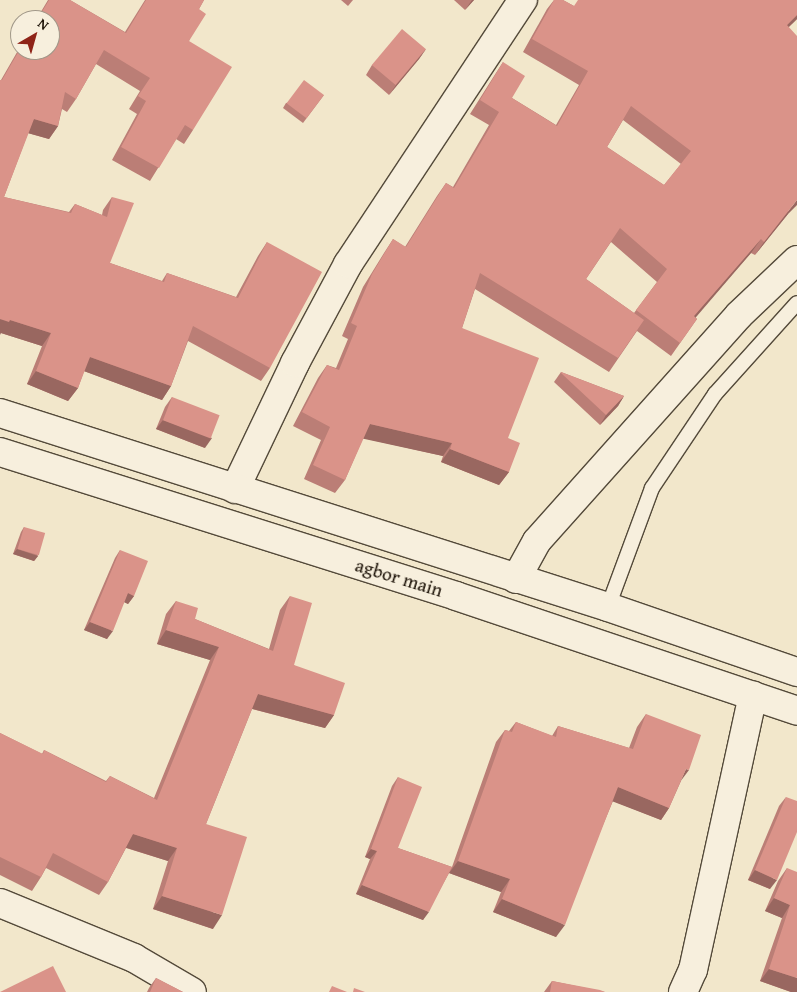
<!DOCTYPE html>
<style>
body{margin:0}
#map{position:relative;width:797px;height:992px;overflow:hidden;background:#f2e7cb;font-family:"Gentium Book Plus",serif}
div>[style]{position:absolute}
.roads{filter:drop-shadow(1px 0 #544a3a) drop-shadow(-1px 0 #544a3a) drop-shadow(0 1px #544a3a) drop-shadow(0 -1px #544a3a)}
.lane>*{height:14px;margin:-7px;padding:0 7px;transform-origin:7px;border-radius:7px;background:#f7efdd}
.street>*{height:28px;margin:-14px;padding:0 14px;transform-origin:14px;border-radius:14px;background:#f7efdd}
.secondary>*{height:28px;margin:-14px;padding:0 14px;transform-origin:14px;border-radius:14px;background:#f7efdd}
.wall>*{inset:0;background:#bb7e76}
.shaded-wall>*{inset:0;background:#996760}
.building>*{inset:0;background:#da9389;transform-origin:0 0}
span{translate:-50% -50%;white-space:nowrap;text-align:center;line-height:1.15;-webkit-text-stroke:4px #f7efdd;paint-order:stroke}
.street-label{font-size:19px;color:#1f150a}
.north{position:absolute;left:10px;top:10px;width:50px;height:50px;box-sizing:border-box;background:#f7efdd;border:1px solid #a19889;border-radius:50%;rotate:38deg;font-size:14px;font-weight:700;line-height:20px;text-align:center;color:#1f150a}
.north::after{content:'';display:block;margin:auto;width:18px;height:22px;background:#8f2418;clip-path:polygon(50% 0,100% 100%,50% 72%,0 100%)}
</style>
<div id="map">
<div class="roads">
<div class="lane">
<div style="left:608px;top:607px;width:127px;rotate:-69.7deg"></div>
<div style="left:652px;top:488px;width:113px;rotate:-56.2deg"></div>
<div style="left:715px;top:394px;width:122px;rotate:-48deg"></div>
</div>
<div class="street">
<div style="left:235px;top:489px;width:140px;rotate:-64.5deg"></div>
<div style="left:295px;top:363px;width:112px;rotate:-61.8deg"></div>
<div style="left:348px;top:264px;width:317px;rotate:-56.5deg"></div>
<div style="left:516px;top:579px;width:43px;rotate:-61.1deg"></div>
<div style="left:537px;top:541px;width:303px;rotate:-48.2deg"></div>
<div style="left:739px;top:315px;width:80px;rotate:-43.5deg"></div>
<div style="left:0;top:903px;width:145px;rotate:22.3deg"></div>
<div style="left:134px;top:958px;width:67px;rotate:30.4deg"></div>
<div style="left:683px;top:992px;width:24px;rotate:-66deg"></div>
<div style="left:693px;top:970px;width:281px;rotate:-77.7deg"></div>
</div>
<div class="secondary">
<div style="left:0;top:413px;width:638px;rotate:17.7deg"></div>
<div style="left:608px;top:607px;width:200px;rotate:19deg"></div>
<div style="left:0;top:452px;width:478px;rotate:17.5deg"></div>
<div style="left:456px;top:596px;width:360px;rotate:18.6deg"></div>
</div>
</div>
<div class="wall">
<div style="clip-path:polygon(48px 0,70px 0,125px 32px,145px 0,204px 0,199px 9px,189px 41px,193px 130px,184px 144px,176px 139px,150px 181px,112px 160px,137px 114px,129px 109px,140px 91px,96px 64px,76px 99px,67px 112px,62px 109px,58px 126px,49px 139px,28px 133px,4px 197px,69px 212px,75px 204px,102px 215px,103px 210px,112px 197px,110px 263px,162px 281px,167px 273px,236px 297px,258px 256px,267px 242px,270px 368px,261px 381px,188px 341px,171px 386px,162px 400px,84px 371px,78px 388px,68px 401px,27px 384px,42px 346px,1px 333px,1px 80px,20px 47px,20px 50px,50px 20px,36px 20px)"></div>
<div style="clip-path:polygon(341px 0,353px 0,348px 6px)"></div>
<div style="clip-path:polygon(454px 0,474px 0,465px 10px)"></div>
<div style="clip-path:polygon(evenodd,554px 0,563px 0,574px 6px,797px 0,797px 19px,789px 27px,788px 214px,755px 255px,751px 253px,695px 317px,697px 319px,671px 356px,637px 331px,609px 372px,475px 289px,462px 328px,508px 438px,509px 472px,499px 485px,441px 462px,443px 456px,363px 438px,345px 480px,335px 493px,304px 479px,321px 440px,293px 426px,318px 378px,327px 365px,336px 368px,348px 339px,342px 336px,363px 287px,384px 253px,393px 239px,405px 247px,437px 196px,446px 183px,453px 187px,489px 125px,470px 114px,494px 76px,503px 62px,512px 98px,556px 125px,579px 85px,523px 52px,547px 9px,554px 0,623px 120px,681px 164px,664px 185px,607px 147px,623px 120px,554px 0,611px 242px,657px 282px,634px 313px,586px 279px,611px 242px)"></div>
<div style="clip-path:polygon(426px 49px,419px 59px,389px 95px,366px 75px,372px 65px)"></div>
<div style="clip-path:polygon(324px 95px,303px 123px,283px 108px,286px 103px)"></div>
<div style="clip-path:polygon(561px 372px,624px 396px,618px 406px,600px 425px,554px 382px)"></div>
<div style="clip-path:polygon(172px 397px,205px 448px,156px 429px,165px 407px)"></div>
<div style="clip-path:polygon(24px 527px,38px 556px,34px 561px,13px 554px,21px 532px)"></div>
<div style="clip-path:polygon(120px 550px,134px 596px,128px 604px,124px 602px,107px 639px,84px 630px,115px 558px)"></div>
<div style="clip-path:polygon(290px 596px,294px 665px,334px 715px,325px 728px,252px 709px,206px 824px,213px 929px,153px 909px,168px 861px,126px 848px,108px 882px,99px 895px,46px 868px,41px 877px,32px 891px,0 875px,0 733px,42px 754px,44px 750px,106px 781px,110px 776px,154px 798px,210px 660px,157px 644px,166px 614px,176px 601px,195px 619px,269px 649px,280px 610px)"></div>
<div style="clip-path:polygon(646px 714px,681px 781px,669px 808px,661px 820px,613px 801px,556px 937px,493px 912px,501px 892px,449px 873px,423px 920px,356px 894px,370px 859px,365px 857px,392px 786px,398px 777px,398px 848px,452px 867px,496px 742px,505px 730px,509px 731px,516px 722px,552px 736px,558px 726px,629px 748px,637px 727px)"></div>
<div style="clip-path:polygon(786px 797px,770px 889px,748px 880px,779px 806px)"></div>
<div style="clip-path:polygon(787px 868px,797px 992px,791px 992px,760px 981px,782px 918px,765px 911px,778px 881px)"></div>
<div style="clip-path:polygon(156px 978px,183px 992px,147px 992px,149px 988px)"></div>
<div style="clip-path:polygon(552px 981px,605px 992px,544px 992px)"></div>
</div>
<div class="shaded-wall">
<div style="clip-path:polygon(472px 0,474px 0,465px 10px)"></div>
<div style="clip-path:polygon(797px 15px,797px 19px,777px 38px,787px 25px)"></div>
<div style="clip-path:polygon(426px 49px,419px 59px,389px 95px,396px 85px)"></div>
<div style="clip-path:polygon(34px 119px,58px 126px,49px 139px,24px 132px)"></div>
<div style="clip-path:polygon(797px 200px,797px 205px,788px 214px,755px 255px,764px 242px)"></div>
<div style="clip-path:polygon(761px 239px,751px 253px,685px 330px,694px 316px)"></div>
<div style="clip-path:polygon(0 319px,10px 320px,51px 333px,42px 346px,1px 333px,0 335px)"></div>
<div style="clip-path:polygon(90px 357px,171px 386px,162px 400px,81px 370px)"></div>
<div style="clip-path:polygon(36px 371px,78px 388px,68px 401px,27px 384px)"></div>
<div style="clip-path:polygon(624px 396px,618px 406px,600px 425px,606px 415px)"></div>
<div style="clip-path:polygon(163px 420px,212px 438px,205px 448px,156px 429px)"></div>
<div style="clip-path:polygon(370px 424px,452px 443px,443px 456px,360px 438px)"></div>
<div style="clip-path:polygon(450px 449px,509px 472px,499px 485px,441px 462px)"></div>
<div style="clip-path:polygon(17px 549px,38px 556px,34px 561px,13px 554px)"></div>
<div style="clip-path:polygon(128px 593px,134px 596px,128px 604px,122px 601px)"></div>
<div style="clip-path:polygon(90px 622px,113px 631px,107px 639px,84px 630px)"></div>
<div style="clip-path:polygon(166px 630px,219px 647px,210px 660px,157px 644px)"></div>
<div style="clip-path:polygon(258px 694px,334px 715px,325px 728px,249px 708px)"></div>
<div style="clip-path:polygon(686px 769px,689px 770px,680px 782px)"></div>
<div style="clip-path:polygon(618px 787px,669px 808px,661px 820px,609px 800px)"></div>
<div style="clip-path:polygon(133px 834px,177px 848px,168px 861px,124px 847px)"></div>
<div style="clip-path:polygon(371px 849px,377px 851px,370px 859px,365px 857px)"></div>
<div style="clip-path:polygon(458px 861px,510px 879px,501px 892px,449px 873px)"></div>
<div style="clip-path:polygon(755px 870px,777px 880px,770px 889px,748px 880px)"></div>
<div style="clip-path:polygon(362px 885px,429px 912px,423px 920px,356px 894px)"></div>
<div style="clip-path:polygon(162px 896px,222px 915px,213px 929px,153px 909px)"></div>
<div style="clip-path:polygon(774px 898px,790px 905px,782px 918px,765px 911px)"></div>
<div style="clip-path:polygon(502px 899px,565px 925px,556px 937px,493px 912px)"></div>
<div style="clip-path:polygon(769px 969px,797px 978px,797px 992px,791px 992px,760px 981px)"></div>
</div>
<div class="building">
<div style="clip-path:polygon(49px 0,70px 0,126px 33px,146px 0,204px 0,199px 9px,206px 14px,189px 41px,232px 67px,193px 130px,185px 125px,159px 168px,121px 147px,146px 101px,138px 96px,150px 78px,104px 50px,76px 99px,65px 92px,58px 126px,34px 119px,4px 197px,71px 213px,75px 204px,107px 217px,112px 197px,134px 203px,110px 263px,164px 282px,167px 273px,238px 298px,267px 242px,322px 272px,270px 368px,193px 326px,171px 386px,90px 357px,78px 388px,36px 371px,51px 333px,10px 320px,9px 322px,0 319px,0 80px,2px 80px,20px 49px,20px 50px,50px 50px,50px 20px,37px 20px)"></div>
<div style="clip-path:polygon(evenodd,554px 0,563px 0,574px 6px,578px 0,797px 0,797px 15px,787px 25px,797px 36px,797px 200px,764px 242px,761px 239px,694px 316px,697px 319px,680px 343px,636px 310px,667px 269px,620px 228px,586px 279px,644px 320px,618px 358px,480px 273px,462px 328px,539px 358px,508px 438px,520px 443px,509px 472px,450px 449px,452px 443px,370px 424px,345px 480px,313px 465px,330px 427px,302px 412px,327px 365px,339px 370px,357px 326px,351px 323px,372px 274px,393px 239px,406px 247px,446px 183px,454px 188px,499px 112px,480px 100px,503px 62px,525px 76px,512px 98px,557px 126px,588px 71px,532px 39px,554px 0,631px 106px,691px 151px,664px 185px,607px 147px,631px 106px)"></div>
<div style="left:402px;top:29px;width:31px;height:47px;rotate:40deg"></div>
<div style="left:304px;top:80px;width:25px;height:29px;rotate:37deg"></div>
<div style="clip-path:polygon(561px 373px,561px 372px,624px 396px,606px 415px)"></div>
<div style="left:172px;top:397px;width:51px;height:25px;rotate:21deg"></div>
<div style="left:24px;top:527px;width:22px;height:23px;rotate:16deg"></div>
<div style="clip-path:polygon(120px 550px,148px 561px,134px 596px,128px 593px,113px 631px,90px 622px)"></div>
<div style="clip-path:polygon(290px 596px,312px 603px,294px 665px,345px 683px,334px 715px,258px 694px,206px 824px,247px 837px,222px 915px,162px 896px,177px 848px,133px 834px,108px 882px,53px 853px,41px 877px,0 857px,0 733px,43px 754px,44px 750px,106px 782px,110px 776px,157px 800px,219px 647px,166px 630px,176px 601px,198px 608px,195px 619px,273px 651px)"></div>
<div style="clip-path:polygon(646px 714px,701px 735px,689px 770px,686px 769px,669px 808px,618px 787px,565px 925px,502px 899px,510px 879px,458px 861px,505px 730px,512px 732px,516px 722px,556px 737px,558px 726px,633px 749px)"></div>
<div style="clip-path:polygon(398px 777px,422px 787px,398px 848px,452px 867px,429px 912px,362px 885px,377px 851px,371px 849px)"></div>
<div style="clip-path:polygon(786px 797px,797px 801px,797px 832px,777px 880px,755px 870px)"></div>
<div style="clip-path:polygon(787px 868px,797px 872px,797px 978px,769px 969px,790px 905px,774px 898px)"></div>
<div style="clip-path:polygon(53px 966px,66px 992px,0 992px)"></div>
<div style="clip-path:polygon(156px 978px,183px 992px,150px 992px)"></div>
<div style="clip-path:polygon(552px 981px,600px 990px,605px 992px,550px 992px)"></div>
<div style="clip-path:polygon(332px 986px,347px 992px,329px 992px)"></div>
<div style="clip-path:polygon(354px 988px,365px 992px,353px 992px)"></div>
</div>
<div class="street-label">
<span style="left:399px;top:578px;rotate:17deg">agbor main</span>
</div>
<div class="north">N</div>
</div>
